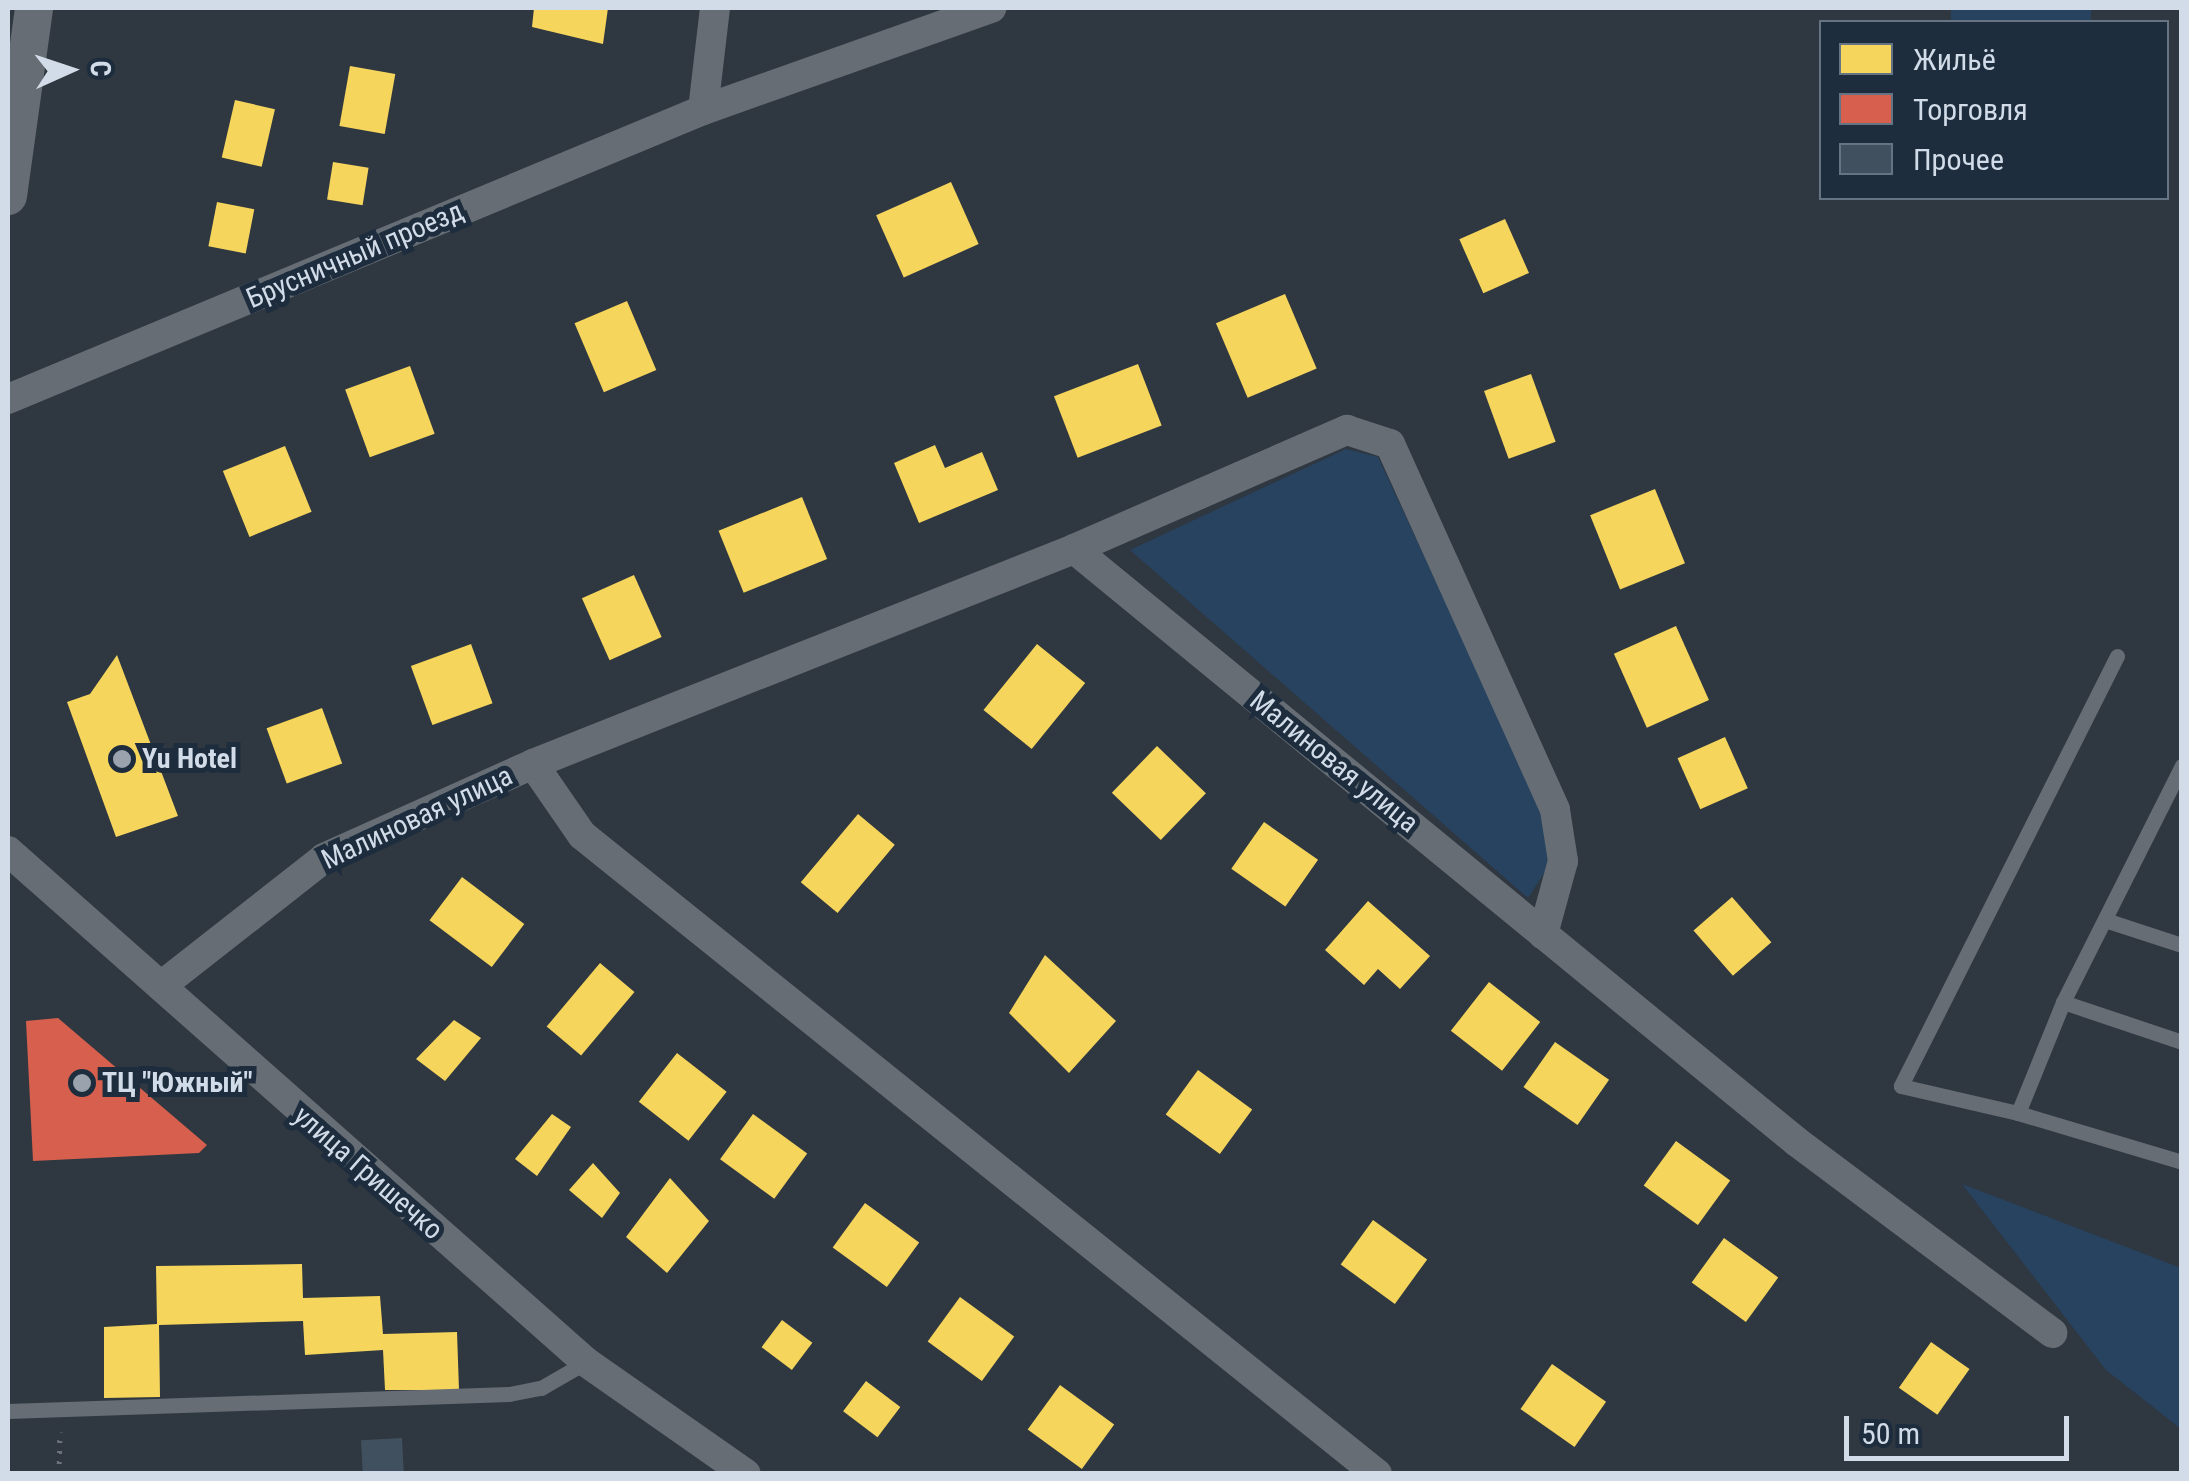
<!DOCTYPE html>
<meta charset="utf-8">
<style>
body{margin:0}
#map{position:relative;width:2189px;height:1481px;overflow:hidden;background:#2f3740;font-family:"Roboto Condensed",sans-serif}
div>[style]{position:absolute}
.green>*{inset:0;background:#274360;transform-origin:0 0}
.homes>*{inset:0;background:#f6d55c;transform-origin:0 0}
.shops>*{inset:0;background:#d6604d}
.building>*{inset:0;background:#41505e;transform-origin:0 0}
.path>*{height:5px;margin-top:-2.5px;transform-origin:0;background:repeating-linear-gradient(90deg,#6b7279 0 2.5px,transparent 0 10.5px)}
.service>*{height:15px;margin:-7.5px;padding:0 7.5px;transform-origin:7.5px;border-radius:7.5px;background:#666d74}
.minor>*{height:30px;margin:-15px;padding:0 15px;transform-origin:15px;border-radius:15px;background:#666d74}
.tertiary>*{height:38px;margin:-19px;padding:0 19px;transform-origin:19px;border-radius:19px;background:#666d74}
.dots>*{width:28px;height:28px;translate:-50% -50%;box-sizing:border-box;border:5px solid #1d2d3e;border-radius:50%}
span{translate:-50% -50%;white-space:nowrap;text-align:center;line-height:1.15;-webkit-text-stroke:10px #1d2d3e;paint-order:stroke}
.street-label{font-size:28px;color:#d2dce8}
.poi-label{font-size:28px;color:#d2dce8;font-weight:700}
.left{translate:0 -50%;text-align:left}
.frame{position:absolute;inset:0;border:10px solid #d2dce8;pointer-events:none}
.legend{position:absolute;left:1819px;top:20px;width:350px;height:180px;box-sizing:border-box;background:#1d2d3e;border:2px solid #657382;margin:0;padding:12px 18px;list-style:none;font-size:30px;color:#d2dce8}
.legend li{display:flex;align-items:center;gap:20px;height:50px}
.legend b{width:50px;border:2px solid #657382}
.north{position:absolute;left:20px;top:20px;width:100px;height:100px;-webkit-text-stroke:8px #1d2d3e;paint-order:stroke;rotate:87deg;font-size:28px;font-weight:700;line-height:40px;text-align:center;color:#d2dce8}
.north::after{content:'';display:block;margin:auto;width:35px;height:45px;background:#d2dce8;clip-path:polygon(50% 0,100% 100%,50% 72%,0 100%)}
.scale{position:absolute;left:1844px;top:1416px;width:225px;height:45px;box-sizing:border-box;border:5px solid #d2dce8;border-top:0;padding-left:12px;font-size:30px;line-height:35px;white-space:nowrap;color:#d2dce8;-webkit-text-stroke:8px #1d2d3e;paint-order:stroke}
</style>
<div id="map">
<div class="green">
<div style="left:1951px;top:8px;width:140px;height:15px"></div>
<div style="clip-path:polygon(1346px 449px,1378px 457px,1540px 805px,1550px 864px,1528px 898px,1130px 550px)"></div>
<div style="clip-path:polygon(1962px 1184px,2181px 1268px,2181px 1429px,2106px 1370px)"></div>
</div>
<div class="homes">
<div style="clip-path:polygon(534px 8px,608px 8px,603px 44px,532px 27px)"></div>
<div style="left:350px;top:66px;width:46px;height:61px;rotate:10deg"></div>
<div style="left:235px;top:100px;width:41px;height:59px;rotate:13deg"></div>
<div style="left:333px;top:162px;width:36px;height:38px;rotate:9deg"></div>
<div style="left:951px;top:182px;width:68px;height:82px;rotate:66deg"></div>
<div style="left:217px;top:202px;width:38px;height:45px;rotate:11deg"></div>
<div style="left:1505px;top:219px;width:59px;height:50px;rotate:66deg"></div>
<div style="left:1285px;top:294px;width:81px;height:75px;rotate:67deg"></div>
<div style="left:627px;top:301px;width:75px;height:57px;rotate:67deg"></div>
<div style="left:1138px;top:364px;width:66px;height:90px;rotate:69deg"></div>
<div style="left:410px;top:366px;width:72px;height:69px;rotate:70deg"></div>
<div style="left:1531px;top:374px;width:72px;height:50px;rotate:70deg"></div>
<div style="clip-path:polygon(935px 445px,945px 468px,982px 452px,998px 490px,919px 523px,894px 463px)"></div>
<div style="left:285px;top:446px;width:71px;height:67px;rotate:68deg"></div>
<div style="left:1655px;top:489px;width:80px;height:70px;rotate:68deg"></div>
<div style="left:802px;top:497px;width:67px;height:90px;rotate:68deg"></div>
<div style="left:634px;top:575px;width:68px;height:57px;rotate:66deg"></div>
<div style="left:1676px;top:626px;width:81px;height:68px;rotate:66deg"></div>
<div style="left:471px;top:644px;width:63px;height:64px;rotate:70deg"></div>
<div style="left:1037px;top:644px;width:62px;height:85px;rotate:39deg"></div>
<div style="clip-path:polygon(117px 655px,178px 816px,116px 837px,67px 702px,90px 694px)"></div>
<div style="left:322px;top:708px;width:59px;height:59px;rotate:70deg"></div>
<div style="left:1725px;top:737px;width:56px;height:52px;rotate:66deg"></div>
<div style="left:1157px;top:746px;width:68px;height:65px;rotate:44deg"></div>
<div style="left:858px;top:814px;width:48px;height:89px;rotate:40deg"></div>
<div style="left:1264px;top:822px;width:66px;height:57px;rotate:35deg"></div>
<div style="left:462px;top:877px;width:78px;height:54px;rotate:37deg"></div>
<div style="left:1732px;top:897px;width:60px;height:51px;rotate:49deg"></div>
<div style="clip-path:polygon(1368px 901px,1430px 956px,1400px 989px,1378px 969px,1364px 985px,1325px 950px)"></div>
<div style="clip-path:polygon(1045px 955px,1116px 1021px,1069px 1073px,1009px 1013px)"></div>
<div style="left:600px;top:963px;width:45px;height:83px;rotate:40deg"></div>
<div style="left:1489px;top:982px;width:65px;height:62px;rotate:38deg"></div>
<div style="clip-path:polygon(454px 1020px,481px 1038px,445px 1081px,416px 1059px)"></div>
<div style="left:1555px;top:1042px;width:66px;height:55px;rotate:35deg"></div>
<div style="left:677px;top:1053px;width:63px;height:62px;rotate:38deg"></div>
<div style="left:1198px;top:1070px;width:67px;height:55px;rotate:36deg"></div>
<div style="clip-path:polygon(552px 1114px,571px 1127px,537px 1176px,515px 1159px)"></div>
<div style="left:753px;top:1114px;width:67px;height:56px;rotate:36deg"></div>
<div style="left:1676px;top:1141px;width:67px;height:55px;rotate:36deg"></div>
<div style="clip-path:polygon(593px 1163px,620px 1193px,602px 1218px,569px 1190px)"></div>
<div style="clip-path:polygon(670px 1178px,709px 1221px,667px 1273px,626px 1237px)"></div>
<div style="left:865px;top:1203px;width:67px;height:55px;rotate:36deg"></div>
<div style="left:1373px;top:1220px;width:67px;height:55px;rotate:36deg"></div>
<div style="left:1724px;top:1238px;width:67px;height:55px;rotate:36deg"></div>
<div style="clip-path:polygon(302px 1264px,303px 1298px,380px 1296px,383px 1334px,457px 1332px,459px 1390px,385px 1390px,383px 1350px,305px 1355px,303px 1321px,159px 1325px,160px 1397px,104px 1398px,104px 1327px,157px 1324px,156px 1266px)"></div>
<div style="left:960px;top:1297px;width:67px;height:55px;rotate:36deg"></div>
<div style="left:782px;top:1320px;width:38px;height:34px;rotate:37deg"></div>
<div style="left:1931px;top:1342px;width:47px;height:56px;rotate:35deg"></div>
<div style="left:1552px;top:1364px;width:66px;height:55px;rotate:35deg"></div>
<div style="left:866px;top:1381px;width:43px;height:38px;rotate:37deg"></div>
<div style="left:1060px;top:1385px;width:67px;height:55px;rotate:36deg"></div>
</div>
<div class="shops">
<div style="clip-path:polygon(58px 1018px,207px 1145px,199px 1153px,33px 1161px,26px 1021px)"></div>
</div>
<div class="building">
<div style="left:402px;top:1438px;width:36px;height:41px;rotate:87deg"></div>
</div>
<div class="path">
<div style="left:59px;top:1474px;width:42px;rotate:-88.6deg"></div>
</div>
<div class="service">
<div style="left:2117px;top:656px;width:481px;rotate:116.7deg"></div>
<div style="left:1901px;top:1086px;width:120px;rotate:13deg"></div>
<div style="left:2018px;top:1113px;width:120px;rotate:-67.9deg"></div>
<div style="left:2063px;top:1002px;width:265px;rotate:-63.3deg"></div>
<div style="left:2105px;top:920px;width:81px;rotate:18deg"></div>
<div style="left:2063px;top:1002px;width:126px;rotate:18.6deg"></div>
<div style="left:2018px;top:1113px;width:171px;rotate:16.6deg"></div>
<div style="left:8px;top:1411px;width:501px;rotate:-1.94deg"></div>
<div style="left:509px;top:1394px;width:33px;rotate:-11deg"></div>
<div style="left:541px;top:1388px;width:52px;rotate:-30deg"></div>
</div>
<div class="minor">
<div style="left:703px;top:110px;width:103px;rotate:-83.3deg"></div>
<div style="left:8px;top:399px;width:753px;rotate:-22.58deg"></div>
<div style="left:703px;top:110px;width:306px;rotate:-19.5deg"></div>
<div style="left:1074px;top:549px;width:298px;rotate:-23.6deg"></div>
<div style="left:1347px;top:430px;width:45px;rotate:18deg"></div>
<div style="left:1390px;top:444px;width:401px;rotate:65.7deg"></div>
<div style="left:1555px;top:810px;width:52px;rotate:81.1deg"></div>
<div style="left:1563px;top:861px;width:76px;rotate:105.3deg"></div>
<div style="left:533px;top:764px;width:86px;rotate:55.4deg"></div>
<div style="left:582px;top:835px;width:1020px;rotate:38.79deg"></div>
<div style="left:8px;top:851px;width:771px;rotate:41.48deg"></div>
<div style="left:586px;top:1362px;width:195px;rotate:35deg"></div>
<div style="left:161px;top:986px;width:207px;rotate:-38.1deg"></div>
<div style="left:324px;top:858px;width:229px;rotate:-24.2deg"></div>
<div style="left:533px;top:764px;width:582px;rotate:-21.67deg"></div>
<div style="left:1074px;top:549px;width:935px;rotate:39.36deg"></div>
<div style="left:1797px;top:1142px;width:319px;rotate:36.8deg"></div>
</div>
<div class="tertiary">
<div style="left:8px;top:196px;width:190px;rotate:-82.1deg"></div>
</div>
<div class="dots">
<div style="left:122px;top:759px;background:#99a2ad"></div>
<div style="left:82px;top:1083px;background:#99a2ad"></div>
</div>
<div class="street-label">
<span style="left:355px;top:255px;rotate:-23deg">Брусничный проезд</span>
<span style="left:1334px;top:762px;rotate:39deg">Малиновая улица</span>
<span style="left:417px;top:818px;rotate:-25deg">Малиновая улица</span>
<span style="left:368px;top:1173px;rotate:41deg">улица Гришечко</span>
</div>
<div class="poi-label">
<span class="left" style="left:142px;top:759px">Yu Hotel</span>
<span class="left" style="left:102px;top:1083px">ТЦ "Южный"</span>
</div>
<div class="frame"></div>
<ul class="legend">
<li><b style="height:28px;background:#f6d55c"></b>Жильё</li>
<li><b style="height:28px;background:#d6604d"></b>Торговля</li>
<li><b style="height:28px;background:#41505e"></b>Прочее</li>
</ul>
<div class="north">С</div>
<div class="scale">50 m</div>
</div>
